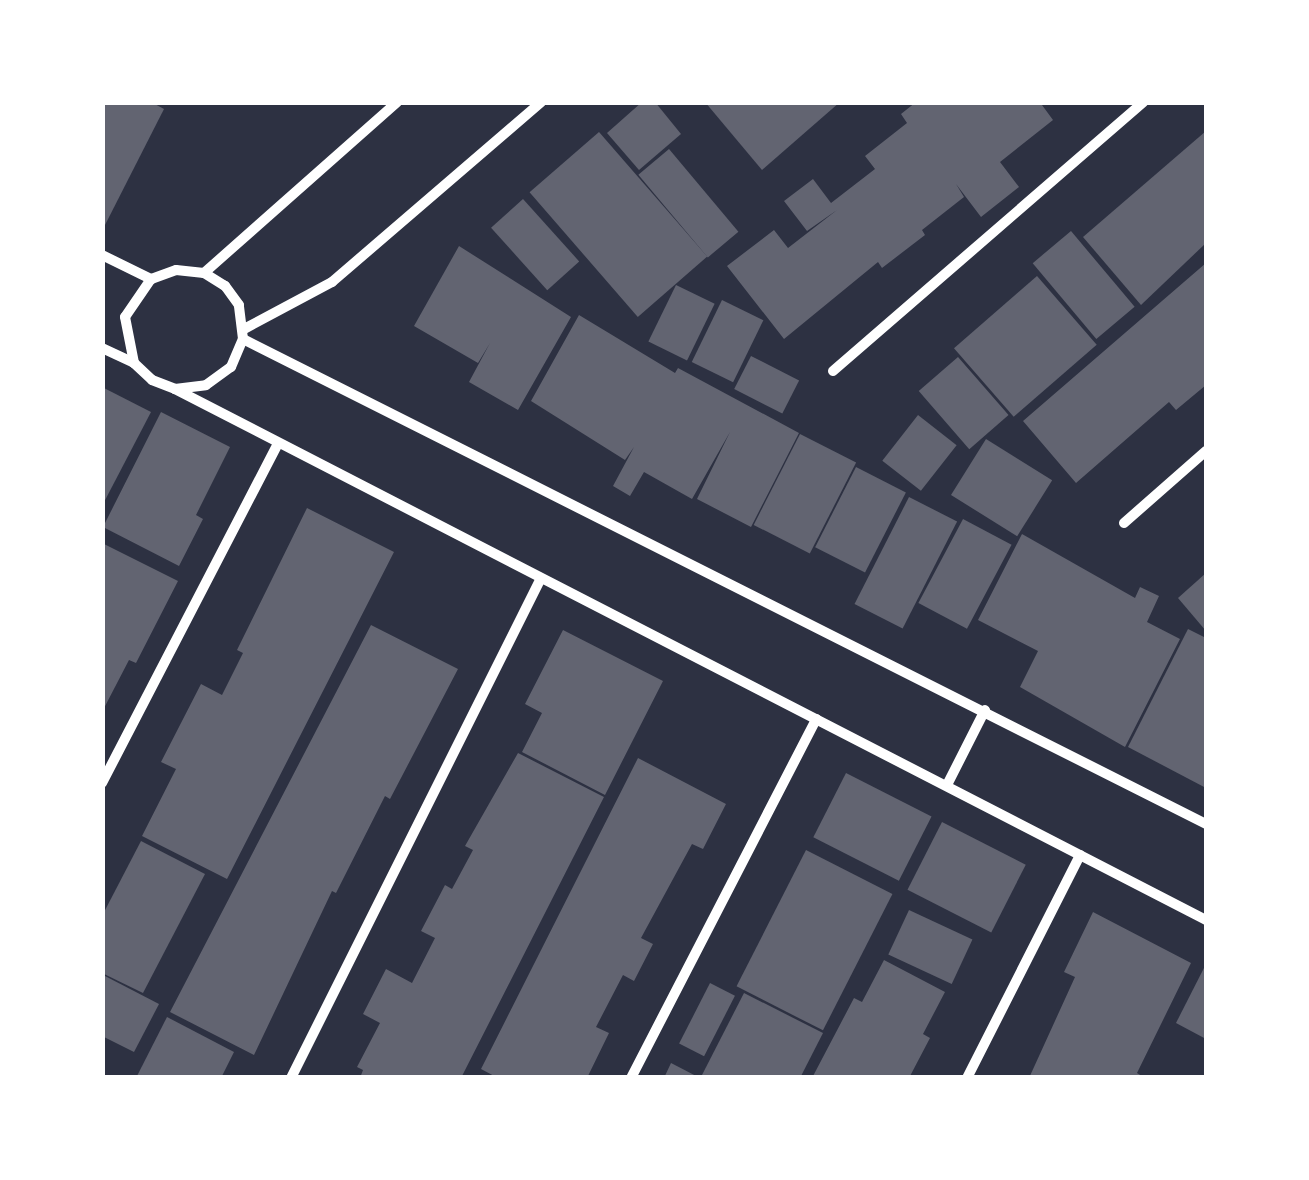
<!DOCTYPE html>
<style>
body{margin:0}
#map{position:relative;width:1309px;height:1180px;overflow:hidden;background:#2d3142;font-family:"Roboto Serif",serif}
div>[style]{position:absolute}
.building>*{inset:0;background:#626471;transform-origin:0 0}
.minor>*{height:10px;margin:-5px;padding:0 5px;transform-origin:5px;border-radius:5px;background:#fff}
span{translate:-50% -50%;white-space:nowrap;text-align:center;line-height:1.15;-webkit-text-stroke:9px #fff;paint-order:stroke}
.frame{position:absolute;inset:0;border:105px solid #fff;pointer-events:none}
</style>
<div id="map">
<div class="building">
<div style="clip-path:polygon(102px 102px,151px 102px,164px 109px,105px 225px)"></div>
<div style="clip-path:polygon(642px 102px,655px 102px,681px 134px,639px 170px,607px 133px)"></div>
<div style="clip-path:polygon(705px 102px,840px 102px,762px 170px)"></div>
<div style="clip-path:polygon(916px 102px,1045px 102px,1042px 105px,1053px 120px,1000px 162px,1019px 187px,981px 217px,956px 184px,964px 197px,922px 230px,925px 235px,882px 268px,878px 262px,784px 339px,727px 266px,774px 230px,788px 248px,837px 210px,807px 231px,784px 201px,813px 179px,831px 203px,875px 169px,865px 156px,907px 123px,901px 114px)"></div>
<div style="clip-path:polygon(1206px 131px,1206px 243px,1141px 305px,1083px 237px)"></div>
<div style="left:599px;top:132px;width:165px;height:92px;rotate:49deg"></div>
<div style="left:669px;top:149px;width:108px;height:40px;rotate:50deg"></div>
<div style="left:523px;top:199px;width:84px;height:43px;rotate:48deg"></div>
<div style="left:1071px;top:231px;width:99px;height:50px;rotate:50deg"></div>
<div style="clip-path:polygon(459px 246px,571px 317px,518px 410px,469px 382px,490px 343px,478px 363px,414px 326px)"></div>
<div style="clip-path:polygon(1206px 263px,1206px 385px,1176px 410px,1169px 402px,1076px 483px,1023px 421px)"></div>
<div style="left:1037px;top:276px;width:91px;height:110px;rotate:49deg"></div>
<div style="left:676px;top:285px;width:43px;height:63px;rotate:26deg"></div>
<div style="left:722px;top:300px;width:46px;height:69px;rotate:26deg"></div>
<div style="clip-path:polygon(579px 315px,675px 373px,678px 368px,799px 433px,751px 527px,697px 499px,730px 432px,692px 499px,644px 472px,630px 496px,613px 486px,634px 447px,625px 460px,531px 401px)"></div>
<div style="left:751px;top:356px;width:54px;height:37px;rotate:27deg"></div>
<div style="left:958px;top:357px;width:77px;height:52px;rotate:49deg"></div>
<div style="clip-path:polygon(102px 387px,151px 412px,102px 506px)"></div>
<div style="clip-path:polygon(161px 412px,230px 447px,196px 515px,203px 519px,179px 566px,103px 527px)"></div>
<div style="left:918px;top:415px;width:49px;height:58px;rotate:38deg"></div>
<div style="left:800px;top:434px;width:63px;height:102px;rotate:27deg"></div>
<div style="left:986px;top:439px;width:78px;height:66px;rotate:32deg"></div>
<div style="left:856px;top:467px;width:56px;height:90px;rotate:27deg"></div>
<div style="left:909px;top:497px;width:54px;height:120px;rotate:27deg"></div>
<div style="clip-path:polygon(307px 508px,394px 552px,227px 879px,142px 836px,176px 769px,161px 762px,201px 684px,222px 695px,243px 653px,237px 650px)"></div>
<div style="left:963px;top:519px;width:55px;height:95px;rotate:28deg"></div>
<div style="clip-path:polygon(1022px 534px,1135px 598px,1140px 587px,1159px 596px,1147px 622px,1180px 639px,1125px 747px,1020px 687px,1038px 651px,978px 620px)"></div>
<div style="clip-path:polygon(102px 543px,178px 581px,136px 663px,129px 660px,102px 712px)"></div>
<div style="clip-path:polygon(1206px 573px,1206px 631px,1178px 598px)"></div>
<div style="clip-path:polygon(371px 625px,458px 669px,390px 799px,385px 796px,336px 893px,332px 891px,254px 1055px,170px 1012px)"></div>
<div style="clip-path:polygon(1188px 629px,1206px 638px,1206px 788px,1128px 747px)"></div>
<div style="clip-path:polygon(563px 630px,663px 681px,605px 795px,522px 752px,542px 713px,525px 704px)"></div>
<div style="clip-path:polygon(518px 753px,604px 797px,461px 1078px,360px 1078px,363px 1070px,357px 1067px,380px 1023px,363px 1014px,386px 969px,412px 983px,435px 938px,421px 931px,445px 885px,452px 889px,473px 850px,465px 846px)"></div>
<div style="clip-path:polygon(638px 758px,726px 804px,703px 849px,692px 844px,641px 938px,653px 944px,634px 981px,623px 975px,596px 1027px,609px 1033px,587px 1078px,498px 1078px,481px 1069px)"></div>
<div style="left:846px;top:773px;width:96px;height:72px;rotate:27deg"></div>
<div style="left:942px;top:822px;width:94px;height:76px;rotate:27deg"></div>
<div style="clip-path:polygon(141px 841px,205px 874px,143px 993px,102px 973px,102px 916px)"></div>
<div style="left:806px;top:850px;width:97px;height:153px;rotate:27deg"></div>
<div style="left:909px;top:910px;width:70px;height:49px;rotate:25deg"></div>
<div style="clip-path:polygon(1093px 912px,1191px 963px,1137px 1073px,1145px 1078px,1029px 1078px,1075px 977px,1064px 972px)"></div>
<div style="clip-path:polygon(884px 960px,945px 992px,923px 1034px,930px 1038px,909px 1078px,812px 1078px,854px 998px,862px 1002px)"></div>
<div style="clip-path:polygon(1206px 964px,1206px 1039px,1176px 1023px)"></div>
<div style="clip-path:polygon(105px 976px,159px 1004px,134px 1052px,102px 1036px)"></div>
<div style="left:710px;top:983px;width:28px;height:68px;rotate:27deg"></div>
<div style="clip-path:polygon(744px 993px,823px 1033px,800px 1078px,702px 1075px)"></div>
<div style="clip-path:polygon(167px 1017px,234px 1052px,221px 1078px,136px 1078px)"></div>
<div style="clip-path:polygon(671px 1063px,700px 1078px,664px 1078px)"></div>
</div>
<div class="minor">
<div style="left:102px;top:255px;width:55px;rotate:26.1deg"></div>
<div style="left:204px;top:273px;width:258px;rotate:-41.5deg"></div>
<div style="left:244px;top:329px;width:100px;rotate:-28.1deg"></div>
<div style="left:332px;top:282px;width:276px;rotate:-40.7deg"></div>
<div style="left:243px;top:339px;width:1078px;rotate:26.73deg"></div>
<div style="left:102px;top:348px;width:35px;rotate:25deg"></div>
<div style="left:134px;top:363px;width:25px;rotate:43deg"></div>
<div style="left:152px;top:380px;width:25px;rotate:21deg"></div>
<div style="left:175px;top:389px;width:31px;rotate:-7deg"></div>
<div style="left:206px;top:385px;width:31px;rotate:-36deg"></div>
<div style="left:231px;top:367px;width:30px;rotate:-67deg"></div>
<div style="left:243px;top:339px;width:34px;rotate:-97deg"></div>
<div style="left:239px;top:305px;width:24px;rotate:-126deg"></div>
<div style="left:225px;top:286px;width:25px;rotate:-148deg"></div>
<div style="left:204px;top:273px;width:28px;rotate:-174deg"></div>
<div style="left:176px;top:270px;width:27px;rotate:160deg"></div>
<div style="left:151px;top:279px;width:46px;rotate:124.4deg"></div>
<div style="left:125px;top:317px;width:47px;rotate:78.9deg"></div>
<div style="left:833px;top:371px;width:410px;rotate:-40.9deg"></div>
<div style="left:175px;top:389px;width:1160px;rotate:27.25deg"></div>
<div style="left:1124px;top:523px;width:109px;rotate:-41.3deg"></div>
<div style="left:102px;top:783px;width:382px;rotate:-62.6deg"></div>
<div style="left:947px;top:785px;width:84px;rotate:-63.1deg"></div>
<div style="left:291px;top:1078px;width:557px;rotate:-63.43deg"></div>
<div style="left:631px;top:1078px;width:404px;rotate:-62.7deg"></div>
<div style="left:967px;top:1078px;width:250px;rotate:-63.1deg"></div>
</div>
<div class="frame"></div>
</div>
